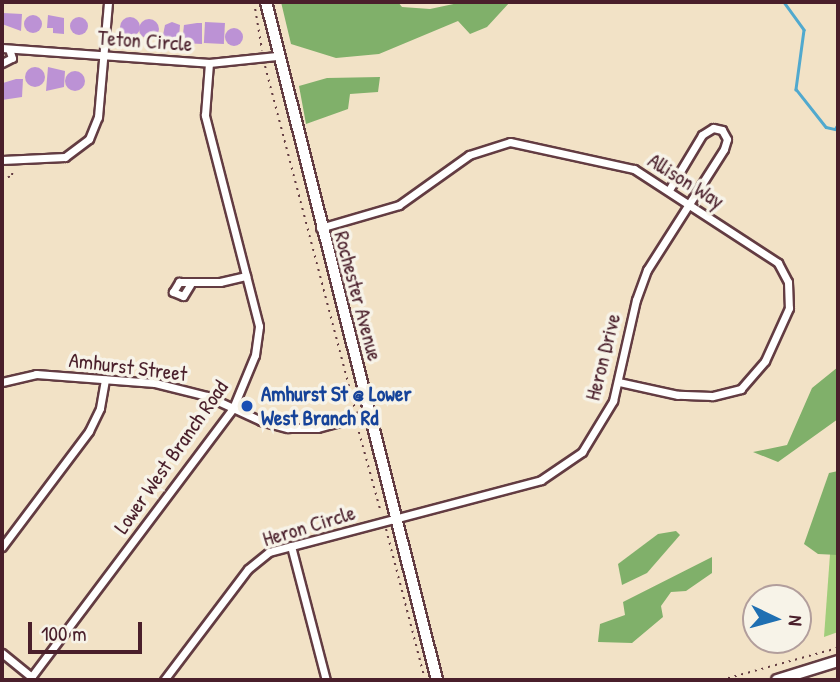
<!DOCTYPE html>
<style>
body{margin:0}
#map{position:relative;width:840px;height:682px;overflow:hidden;background:#f2e2c6;font-family:"Patrick Hand",sans-serif}
div>[style]{position:absolute}
.green>*{inset:0;background:#a0cd7a}
.forest>*{inset:0;background:#80b06a}
.stream>*{height:2.5px;margin:-1.25px;padding:0 1.25px;transform-origin:1.25px;border-radius:1.25px;background:#51a9ce}
.building>*{inset:0;background:#bc92d5;transform-origin:0 0}
.round{border-radius:50%}
.path>*{height:2px;margin-top:-1px;transform-origin:0;background:repeating-linear-gradient(90deg,#633c42 0 2px,transparent 0 7px)}
.roads{filter:drop-shadow(2px 0 #633c42) drop-shadow(-2px 0 #633c42) drop-shadow(0 2px #633c42) drop-shadow(0 -2px #633c42)}
.minor>*{height:7px;margin:-3.5px;padding:0 3.5px;transform-origin:3.5px;border-radius:3.5px;background:#fff}
.secondary>*{height:10px;margin:-5px;padding:0 5px;transform-origin:5px;border-radius:5px;background:#fff}
.dots>*{width:19px;height:19px;translate:-50% -50%;box-sizing:border-box;border:4px solid #f7f3e8;border-radius:50%}
span{translate:-50% -50%;white-space:nowrap;text-align:center;line-height:1.15;-webkit-text-stroke:7px #f7f3e8;paint-order:stroke}
.street-label{font-size:21px;color:#4a1f2b}
.transit-label{font-size:21px;color:#164399;font-weight:700}
.left{translate:0 -50%;text-align:left}
.frame{position:absolute;inset:0;border:4px solid #4a1f2b;pointer-events:none}
.north{position:absolute;left:742px;top:584px;width:70px;height:70px;box-sizing:border-box;background:#f7f3e8;border:2px solid #b29e9c;border-radius:50%;rotate:95deg;font-size:19px;font-weight:700;line-height:28px;text-align:center;color:#4a1f2b}
.north::after{content:'';display:block;margin:auto;width:24px;height:32px;background:#1f6fb2;clip-path:polygon(50% 0,100% 100%,50% 72%,0 100%)}
.scale{position:absolute;left:28px;top:622px;width:114px;height:32px;box-sizing:border-box;border:4px solid #4a1f2b;border-top:0;padding-left:9px;font-size:21px;line-height:24px;white-space:nowrap;color:#4a1f2b;-webkit-text-stroke:5px #f7f3e8;paint-order:stroke}
</style>
<div id="map">
<div class="green">
<div style="clip-path:polygon(838px 444px,838px 632px,824px 637px)"></div>
</div>
<div class="forest">
<div style="clip-path:polygon(281px 2px,398px 2px,402px 7px,430px 9px,463px 2px,510px 2px,487px 27px,470px 34px,458px 21px,379px 54px,336px 58px,291px 44px)"></div>
<div style="clip-path:polygon(380px 77px,378px 92px,350px 94px,348px 109px,306px 124px,299px 86px,327px 78px)"></div>
<div style="clip-path:polygon(838px 367px,838px 419px,778px 462px,753px 452px,787px 445px,812px 388px)"></div>
<div style="clip-path:polygon(838px 471px,838px 555px,818px 554px,804px 544px,829px 473px)"></div>
<div style="clip-path:polygon(676px 531px,680px 535px,647px 573px,622px 585px,618px 564px,658px 534px)"></div>
<div style="clip-path:polygon(712px 557px,712px 573px,686px 591px,671px 592px,661px 606px,663px 617px,632px 643px,598px 642px,600px 624px,625px 615px,623px 602px)"></div>
</div>
<div class="stream">
<div style="left:784px;top:2px;width:34px;rotate:54deg"></div>
<div style="left:804px;top:30px;width:60px;rotate:97.7deg"></div>
<div style="left:796px;top:89px;width:48px;rotate:51.7deg"></div>
<div style="left:826px;top:127px;width:9px;rotate:13deg"></div>
<div style="left:835px;top:129px;width:6px;rotate:-59deg"></div>
</div>
<div class="building">
<div style="clip-path:polygon(3px 13px,22px 14px,21px 31px,2px 24px)"></div>
<div class="round" style="left:24px;top:15px;width:18px;height:18px"></div>
<div style="clip-path:polygon(48px 15px,64px 18px,64px 34px,53px 33px,53px 28px,47px 28px)"></div>
<div class="round" style="left:70px;top:17px;width:18px;height:18px"></div>
<div class="round" style="left:120px;top:17px;width:20px;height:20px"></div>
<div class="round" style="left:139px;top:19px;width:20px;height:20px"></div>
<div style="clip-path:polygon(172px 22px,180px 25px,179px 37px,162px 40px,165px 25px)"></div>
<div style="left:205px;top:22px;width:20px;height:21px;rotate:3deg"></div>
<div style="clip-path:polygon(197px 23px,202px 23px,202px 44px,182px 43px,184px 25px)"></div>
<div class="round" style="left:225px;top:28px;width:18px;height:18px"></div>
<div style="clip-path:polygon(48px 67px,65px 71px,64px 87px,46px 91px)"></div>
<div class="round" style="left:25px;top:67px;width:20px;height:20px"></div>
<div class="round" style="left:65px;top:71px;width:20px;height:20px"></div>
<div style="clip-path:polygon(16px 79px,23px 79px,22px 97px,2px 100px,3px 83px)"></div>
</div>
<div class="path">
<div style="left:254px;top:2px;width:49px;rotate:80.5deg"></div>
<div style="left:265px;top:66px;width:355px;rotate:75.3deg"></div>
<div style="left:2px;top:181px;width:12px;rotate:-31deg"></div>
<div style="left:12px;top:175px;width:7px;rotate:-82deg"></div>
<div style="left:357px;top:425px;width:91px;rotate:74.7deg"></div>
<div style="left:386px;top:529px;width:156px;rotate:75.5deg"></div>
<div style="left:721px;top:680px;width:121px;rotate:-15.3deg"></div>
</div>
<div class="roads">
<div class="minor">
<div style="left:2px;top:48px;width:208px;rotate:4.1deg"></div>
<div style="left:209px;top:63px;width:68px;rotate:-5.9deg"></div>
<div style="left:2px;top:63px;width:11px;rotate:-27deg"></div>
<div style="left:12px;top:58px;width:9px;rotate:-108deg"></div>
<div style="left:2px;top:160px;width:63px;rotate:-2.7deg"></div>
<div style="left:65px;top:157px;width:30px;rotate:-37deg"></div>
<div style="left:89px;top:139px;width:24px;rotate:-68deg"></div>
<div style="left:98px;top:117px;width:115px;rotate:-85deg"></div>
<div style="left:320px;top:228px;width:82px;rotate:-16.2deg"></div>
<div style="left:399px;top:205px;width:86px;rotate:-35.5deg"></div>
<div style="left:469px;top:155px;width:43px;rotate:-17.6deg"></div>
<div style="left:510px;top:142px;width:127px;rotate:12.3deg"></div>
<div style="left:634px;top:169px;width:172px;rotate:33.1deg"></div>
<div style="left:778px;top:263px;width:21px;rotate:62deg"></div>
<div style="left:788px;top:282px;width:26px;rotate:88deg"></div>
<div style="left:789px;top:308px;width:58px;rotate:114.4deg"></div>
<div style="left:765px;top:361px;width:37px;rotate:131deg"></div>
<div style="left:741px;top:389px;width:30px;rotate:166deg"></div>
<div style="left:712px;top:396px;width:34px;rotate:-178deg"></div>
<div style="left:678px;top:395px;width:60px;rotate:-167.6deg"></div>
<div style="left:190px;top:285px;width:13px;rotate:122deg"></div>
<div style="left:183px;top:296px;width:11px;rotate:-158deg"></div>
<div style="left:173px;top:292px;width:12px;rotate:-59deg"></div>
<div style="left:179px;top:282px;width:41px"></div>
<div style="left:220px;top:282px;width:27px;rotate:-13deg"></div>
<div style="left:2px;top:382px;width:35px;rotate:-13deg"></div>
<div style="left:36px;top:374px;width:119px;rotate:4.3deg"></div>
<div style="left:155px;top:383px;width:54px;rotate:14deg"></div>
<div style="left:207px;top:396px;width:60px;rotate:24.8deg"></div>
<div style="left:261px;top:421px;width:28px;rotate:15deg"></div>
<div style="left:288px;top:428px;width:29px"></div>
<div style="left:317px;top:428px;width:54px;rotate:-15.1deg"></div>
<div style="left:291px;top:546px;width:138px;rotate:75.4deg"></div>
<div style="left:2px;top:547px;width:145px;rotate:-53.1deg"></div>
<div style="left:89px;top:431px;width:25px;rotate:-64deg"></div>
<div style="left:100px;top:408px;width:29px;rotate:-80deg"></div>
<div style="left:2px;top:653px;width:38px;rotate:39deg"></div>
<div style="left:29px;top:680px;width:340px;rotate:-53.1deg"></div>
<div style="left:233px;top:408px;width:57px;rotate:-67.5deg"></div>
<div style="left:255px;top:355px;width:29px;rotate:-82deg"></div>
<div style="left:259px;top:326px;width:218px;rotate:-104.4deg"></div>
<div style="left:205px;top:115px;width:52px;rotate:-85.6deg"></div>
<div style="left:164px;top:680px;width:139px;rotate:-52.9deg"></div>
<div style="left:248px;top:569px;width:27px;rotate:-39deg"></div>
<div style="left:269px;top:552px;width:281px;rotate:-14.8deg"></div>
<div style="left:541px;top:480px;width:50px;rotate:-34.3deg"></div>
<div style="left:582px;top:452px;width:60px;rotate:-58.7deg"></div>
<div style="left:613px;top:401px;width:104px;rotate:-77.2deg"></div>
<div style="left:636px;top:300px;width:32px;rotate:-70deg"></div>
<div style="left:647px;top:270px;width:143px;rotate:-57.5deg"></div>
<div style="left:724px;top:149px;width:10px;rotate:-73deg"></div>
<div style="left:727px;top:139px;width:10px;rotate:-119deg"></div>
<div style="left:722px;top:130px;width:9px;rotate:-167deg"></div>
<div style="left:713px;top:128px;width:13px;rotate:148deg"></div>
<div style="left:702px;top:135px;width:64px;rotate:121deg"></div>
</div>
<div class="secondary">
<div style="left:266px;top:2px;width:699px;rotate:75.84deg"></div>
<div style="left:777px;top:680px;width:64px;rotate:-17.3deg"></div>
</div>
</div>
<div class="dots">
<div style="left:247px;top:406px;background:#1a4fb4"></div>
</div>
<div class="street-label">
<span style="left:145px;top:41px;rotate:4deg">Teton Circle</span>
<span style="left:686px;top:181px;rotate:32deg">Allison Way</span>
<span style="left:358px;top:296px;rotate:75deg">Rochester Avenue</span>
<span style="left:603px;top:357px;rotate:-76deg">Heron Drive</span>
<span style="left:128px;top:367px;rotate:7deg">Amhurst Street</span>
<span style="left:171px;top:457px;rotate:-55deg">Lower West Branch Road</span>
<span style="left:309px;top:526px;rotate:-17deg">Heron Circle</span>
</div>
<div class="transit-label">
<span class="left" style="left:261px;top:406px">Amhurst St @ Lower<br>West Branch Rd</span>
</div>
<div class="frame"></div>
<div class="north">N</div>
<div class="scale">100 m</div>
</div>
